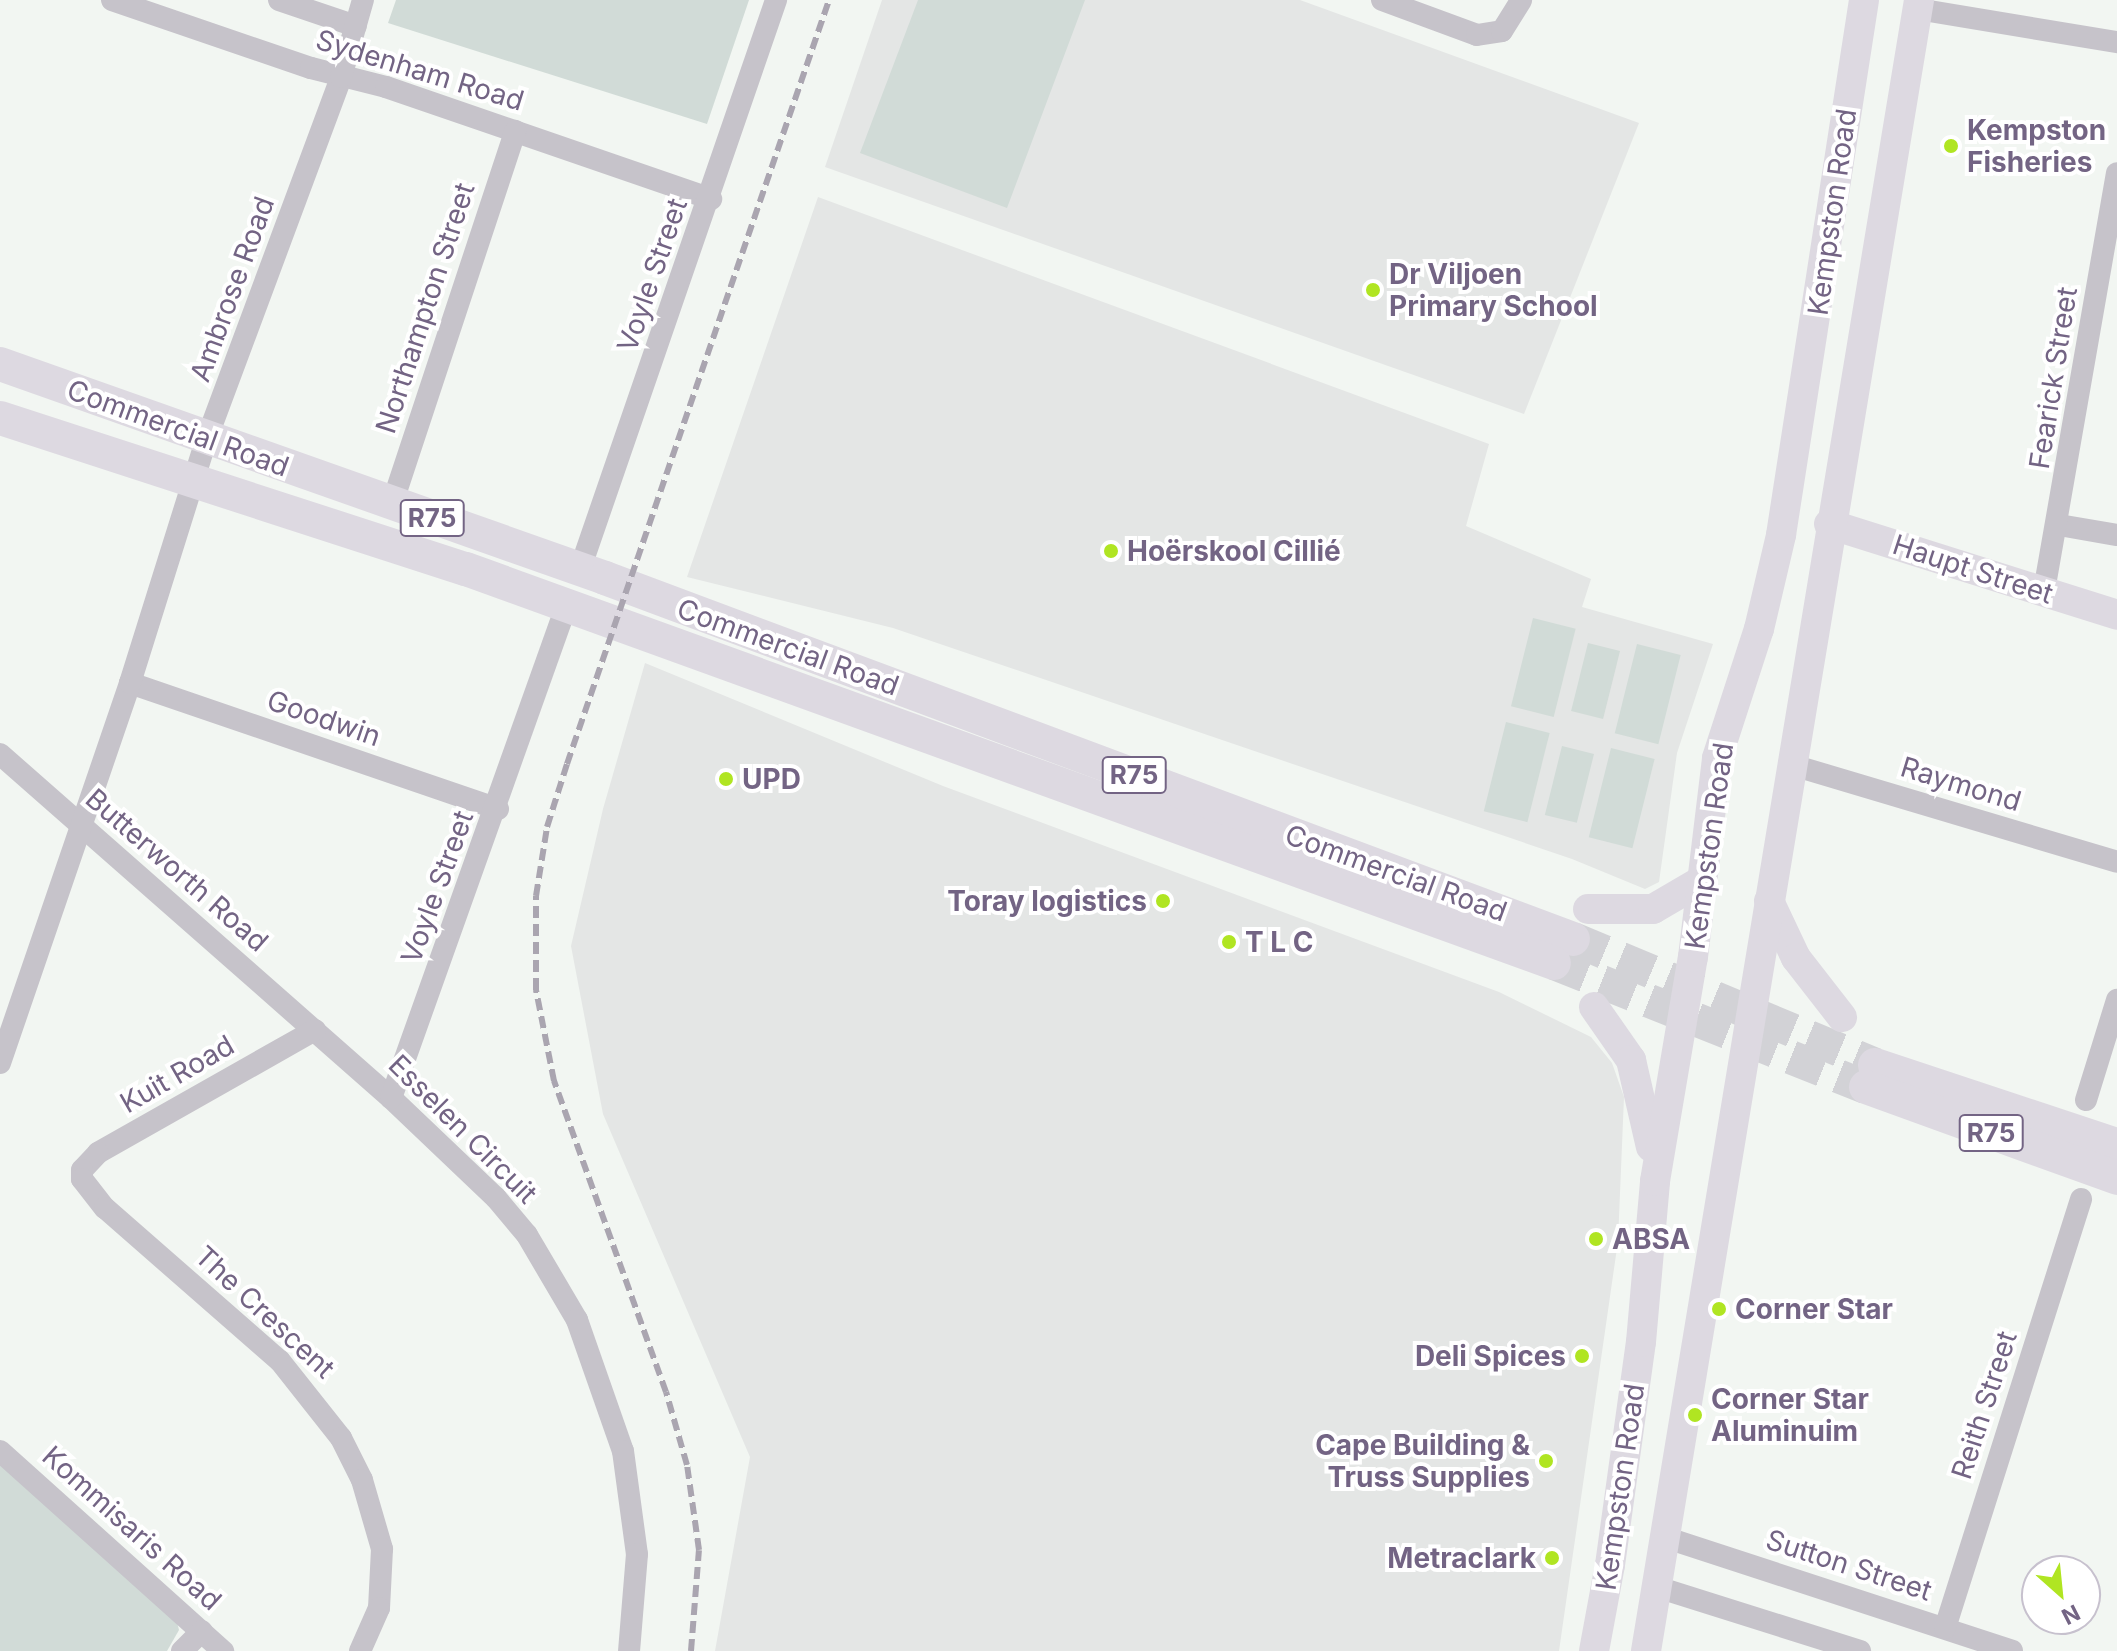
<!DOCTYPE html>
<meta charset="utf-8">
<style>
body{margin:0}
#map{position:relative;width:2117px;height:1651px;overflow:hidden;background:#f2f6f2;font-family:Inter,sans-serif}
div>[style]{position:absolute}
.built>*{inset:0;background:#e4e6e5}
.green>*{inset:0;background:#d1dbd7;transform-origin:0 0}
.primary-tunnel>*{height:34px;margin-top:-17px;transform-origin:0;background:repeating-linear-gradient(90deg,#d2d2d6 0 34px,transparent 0 51px)}
.street>*{height:22px;margin:-11px;padding:0 11px;transform-origin:11px;border-radius:11px;background:#c6c3ca}
.secondary>*{height:30px;margin:-15px;padding:0 15px;transform-origin:15px;border-radius:15px;background:#ddd9e1}
.primary>*{height:34px;margin:-17px;padding:0 17px;transform-origin:17px;border-radius:17px;background:#ddd9e1}
.rail>*{height:6px;margin-top:-3px;transform-origin:0;background:repeating-linear-gradient(90deg,#aaa5b0 0 12px,transparent 0 18px)}
.dots>*{width:22px;height:22px;translate:-50% -50%;box-sizing:border-box;border:4px solid #fff;border-radius:50%}
span{translate:-50% -50%;white-space:nowrap;text-align:center;line-height:1.15;-webkit-text-stroke:8px #fff;paint-order:stroke}
.shield-label span{padding:2px 6px;background:#fff;border:2px solid;border-radius:6px;-webkit-text-stroke-width:0}
.shield-label{font-size:26px;color:#736484;font-weight:700}
.street-label{font-size:28px;color:#736484}
.poi-label{font-size:28px;color:#736484;font-weight:700}
.left{translate:0 -50%;text-align:left}
.right{translate:-100% -50%;text-align:right}
.north{position:absolute;left:2021px;top:1555px;width:80px;height:80px;box-sizing:border-box;background:#fff;border:2px solid #c7c1ce;border-radius:50%;rotate:153deg;font-size:22px;font-weight:700;line-height:32px;text-align:center;color:#736484}
.north::after{content:'';display:block;margin:auto;width:28px;height:36px;background:#b0e522;clip-path:polygon(50% 0,100% 100%,50% 72%,0 100%)}
</style>
<div id="map">
<div class="built">
<div style="clip-path:polygon(882px 0,1300px 0,1639px 123px,1524px 414px,825px 167px)"></div>
<div style="clip-path:polygon(818px 197px,1489px 444px,1466px 526px,1591px 579px,1582px 607px,1713px 644px,1677px 753px,1659px 882px,1645px 889px,1572px 859px,893px 628px,687px 577px)"></div>
<div style="clip-path:polygon(645px 663px,943px 786px,1499px 992px,1591px 1037px,1612px 1063px,1624px 1097px,1618px 1241px,1559px 1651px,715px 1651px,750px 1457px,603px 1114px,571px 946px,603px 809px)"></div>
</div>
<div class="green">
<div style="clip-path:polygon(396px 0,749px 0,707px 124px,388px 23px)"></div>
<div style="clip-path:polygon(918px 0,1085px 0,1007px 208px,860px 153px)"></div>
<div style="left:1533px;top:618px;width:44px;height:91px;rotate:14deg"></div>
<div style="left:1588px;top:643px;width:33px;height:70px;rotate:14deg"></div>
<div style="left:1637px;top:644px;width:45px;height:92px;rotate:14deg"></div>
<div style="left:1506px;top:722px;width:45px;height:92px;rotate:14deg"></div>
<div style="left:1562px;top:746px;width:33px;height:71px;rotate:14deg"></div>
<div style="left:1611px;top:748px;width:45px;height:92px;rotate:14deg"></div>
<div style="clip-path:polygon(0 1462px,176px 1618px,179px 1630px,167px 1651px,0 1651px)"></div>
</div>
<div class="primary-tunnel">
<div style="left:1573px;top:939px;width:327px;rotate:22.6deg"></div>
<div style="left:1554px;top:963px;width:336px;rotate:21.7deg"></div>
</div>
<div class="street">
<div style="left:112px;top:0;width:210px;rotate:18.9deg"></div>
<div style="left:311px;top:68px;width:77px;rotate:14.2deg"></div>
<div style="left:386px;top:87px;width:344px;rotate:19deg"></div>
<div style="left:279px;top:0;width:81px;rotate:18.7deg"></div>
<div style="left:1382px;top:0;width:101px;rotate:20.2deg"></div>
<div style="left:1477px;top:35px;width:25px;rotate:-9deg"></div>
<div style="left:1502px;top:31px;width:36px;rotate:-58deg"></div>
<div style="left:1917px;top:9px;width:203px;rotate:9.4deg"></div>
<div style="left:392px;top:504px;width:393px;rotate:-71.7deg"></div>
<div style="left:2059px;top:525px;width:59px;rotate:9.8deg"></div>
<div style="left:580px;top:569px;width:602px;rotate:-70.99deg"></div>
<div style="left:2044px;top:591px;width:424px;rotate:-80.1deg"></div>
<div style="left:130px;top:683px;width:389px;rotate:18.9deg"></div>
<div style="left:0;top:754px;width:521px;rotate:41.34deg"></div>
<div style="left:391px;top:1098px;width:145px;rotate:43.6deg"></div>
<div style="left:496px;top:1198px;width:48px;rotate:50deg"></div>
<div style="left:527px;top:1235px;width:99px;rotate:59.5deg"></div>
<div style="left:577px;top:1320px;width:139px;rotate:70.7deg"></div>
<div style="left:623px;top:1451px;width:104px;rotate:82.3deg"></div>
<div style="left:637px;top:1554px;width:97px;rotate:94.7deg"></div>
<div style="left:1789px;top:764px;width:342px;rotate:16.6deg"></div>
<div style="left:315px;top:1030px;width:249px;rotate:150.5deg"></div>
<div style="left:98px;top:1153px;width:23px;rotate:133deg"></div>
<div style="left:82px;top:1170px;width:9px;rotate:90deg"></div>
<div style="left:82px;top:1179px;width:37px;rotate:52deg"></div>
<div style="left:105px;top:1208px;width:232px;rotate:41.2deg"></div>
<div style="left:280px;top:1361px;width:98px;rotate:51.6deg"></div>
<div style="left:341px;top:1438px;width:47px;rotate:63.4deg"></div>
<div style="left:362px;top:1480px;width:72px;rotate:73.8deg"></div>
<div style="left:382px;top:1549px;width:59px;rotate:92.9deg"></div>
<div style="left:379px;top:1608px;width:47px;rotate:113.8deg"></div>
<div style="left:0;top:1063px;width:402px;rotate:-71.1deg"></div>
<div style="left:130px;top:683px;width:257px;rotate:-72.6deg"></div>
<div style="left:207px;top:438px;width:385px;rotate:-69.6deg"></div>
<div style="left:341px;top:77px;width:80px;rotate:-74.1deg"></div>
<div style="left:391px;top:1098px;width:524px;rotate:-70.39deg"></div>
<div style="left:2086px;top:1100px;width:105px;rotate:-72.8deg"></div>
<div style="left:0;top:1451px;width:300px;rotate:41.9deg"></div>
<div style="left:1667px;top:1538px;width:363px;rotate:18.1deg"></div>
<div style="left:1657px;top:1587px;width:213px;rotate:17.5deg"></div>
<div style="left:1945px;top:1628px;width:450px;rotate:-72.4deg"></div>
<div style="left:182px;top:1651px;width:28px;rotate:-45deg"></div>
</div>
<div class="secondary">
<div style="left:1829px;top:524px;width:302px;rotate:17.5deg"></div>
<div style="left:1769px;top:901px;width:63px;rotate:64.7deg"></div>
<div style="left:1796px;top:958px;width:75px;rotate:52.1deg"></div>
<div style="left:1588px;top:909px;width:65px"></div>
<div style="left:1653px;top:909px;width:56px;rotate:-30.3deg"></div>
<div style="left:1594px;top:1007px;width:65px;rotate:55.1deg"></div>
<div style="left:1631px;top:1060px;width:89px;rotate:77.1deg"></div>
<div style="left:1594px;top:1651px;width:87px;rotate:-79.5deg"></div>
<div style="left:1610px;top:1565px;width:225px;rotate:-82.1deg"></div>
<div style="left:1641px;top:1342px;width:162px;rotate:-85deg"></div>
<div style="left:1655px;top:1181px;width:227px;rotate:-80.4deg"></div>
<div style="left:1693px;top:957px;width:200px;rotate:-83.1deg"></div>
<div style="left:1717px;top:758px;width:136px;rotate:-72deg"></div>
<div style="left:1759px;top:629px;width:97px;rotate:-76.8deg"></div>
<div style="left:1781px;top:535px;width:541px;rotate:-81.18deg"></div>
<div style="left:1646px;top:1651px;width:1673px;rotate:-80.61deg"></div>
</div>
<div class="primary">
<div style="left:0;top:364px;width:642px;rotate:19.48deg"></div>
<div style="left:605px;top:578px;width:1033px;rotate:20.45deg"></div>
<div style="left:0;top:418px;width:490px;rotate:18deg"></div>
<div style="left:466px;top:569px;width:1157px;rotate:19.91deg"></div>
<div style="left:1875px;top:1065px;width:255px;rotate:18.3deg"></div>
<div style="left:1866px;top:1087px;width:267px;rotate:19.9deg"></div>
</div>
<div class="rail">
<div style="left:691px;top:1651px;width:101px;rotate:-85.5deg"></div>
<div style="left:699px;top:1550px;width:86px;rotate:-98deg"></div>
<div style="left:687px;top:1465px;width:76px;rotate:-106deg"></div>
<div style="left:666px;top:1392px;width:331px;rotate:-109.8deg"></div>
<div style="left:554px;top:1081px;width:93px;rotate:-101.2deg"></div>
<div style="left:536px;top:990px;width:94px;rotate:-90deg"></div>
<div style="left:536px;top:896px;width:70px;rotate:-80.9deg"></div>
<div style="left:547px;top:827px;width:66px;rotate:-72.4deg"></div>
<div style="left:567px;top:764px;width:808px;rotate:-71.07deg"></div>
</div>
<div class="dots">
<div style="left:1951px;top:146px;background:#b0e522"></div>
<div style="left:1373px;top:290px;background:#b0e522"></div>
<div style="left:1111px;top:551px;background:#b0e522"></div>
<div style="left:726px;top:779px;background:#b0e522"></div>
<div style="left:1163px;top:901px;background:#b0e522"></div>
<div style="left:1229px;top:942px;background:#b0e522"></div>
<div style="left:1596px;top:1239px;background:#b0e522"></div>
<div style="left:1719px;top:1309px;background:#b0e522"></div>
<div style="left:1582px;top:1356px;background:#b0e522"></div>
<div style="left:1695px;top:1415px;background:#b0e522"></div>
<div style="left:1546px;top:1461px;background:#b0e522"></div>
<div style="left:1552px;top:1558px;background:#b0e522"></div>
</div>
<div class="shield-label">
<span style="left:432px;top:518px">R75</span>
<span style="left:1134px;top:775px">R75</span>
<span style="left:1991px;top:1133px">R75</span>
</div>
<div class="street-label">
<span style="left:420px;top:70px;rotate:17deg">Sydenham Road</span>
<span style="left:1832px;top:212px;rotate:-82deg">Kempston Road</span>
<span style="left:652px;top:275px;rotate:-71deg">Voyle Street</span>
<span style="left:232px;top:289px;rotate:-70deg">Ambrose Road</span>
<span style="left:425px;top:308px;rotate:-72deg">Northampton Street</span>
<span style="left:2053px;top:378px;rotate:-81deg">Fearick Street</span>
<span style="left:178px;top:428px;rotate:20deg">Commercial Road</span>
<span style="left:1973px;top:569px;rotate:18deg">Haupt Street</span>
<span style="left:788px;top:647px;rotate:20deg">Commercial Road</span>
<span style="left:324px;top:718px;rotate:19deg">Goodwin</span>
<span style="left:1961px;top:784px;rotate:17deg">Raymond</span>
<span style="left:1709px;top:846px;rotate:-82deg">Kempston Road</span>
<span style="left:177px;top:870px;rotate:41deg">Butterworth Road</span>
<span style="left:1396px;top:873px;rotate:20deg">Commercial Road</span>
<span style="left:437px;top:887px;rotate:-70deg">Voyle Street</span>
<span style="left:177px;top:1074px;rotate:-30deg">Kuit Road</span>
<span style="left:463px;top:1129px;rotate:45deg">Esselen Circuit</span>
<span style="left:265px;top:1312px;rotate:43deg">The Crescent</span>
<span style="left:1984px;top:1405px;rotate:-72deg">Reith Street</span>
<span style="left:1620px;top:1487px;rotate:-82deg">Kempston Road</span>
<span style="left:132px;top:1528px;rotate:42deg">Kommisaris Road</span>
<span style="left:1849px;top:1565px;rotate:18deg">Sutton Street</span>
</div>
<div class="poi-label">
<span class="left" style="left:1967px;top:146px">Kempston<br>Fisheries</span>
<span class="left" style="left:1389px;top:290px">Dr Viljoen<br>Primary School</span>
<span class="left" style="left:1127px;top:551px">Hoërskool Cillié</span>
<span class="left" style="left:742px;top:779px">UPD</span>
<span class="right" style="left:1147px;top:901px">Toray logistics</span>
<span class="left" style="left:1245px;top:942px">T L C</span>
<span class="left" style="left:1612px;top:1239px">ABSA</span>
<span class="left" style="left:1735px;top:1309px">Corner Star</span>
<span class="right" style="left:1566px;top:1356px">Deli Spices</span>
<span class="left" style="left:1711px;top:1415px">Corner Star<br>Aluminuim</span>
<span class="right" style="left:1530px;top:1461px">Cape Building &amp;<br>Truss Supplies</span>
<span class="right" style="left:1536px;top:1558px">Metraclark</span>
</div>
<div class="north">N</div>
</div>
